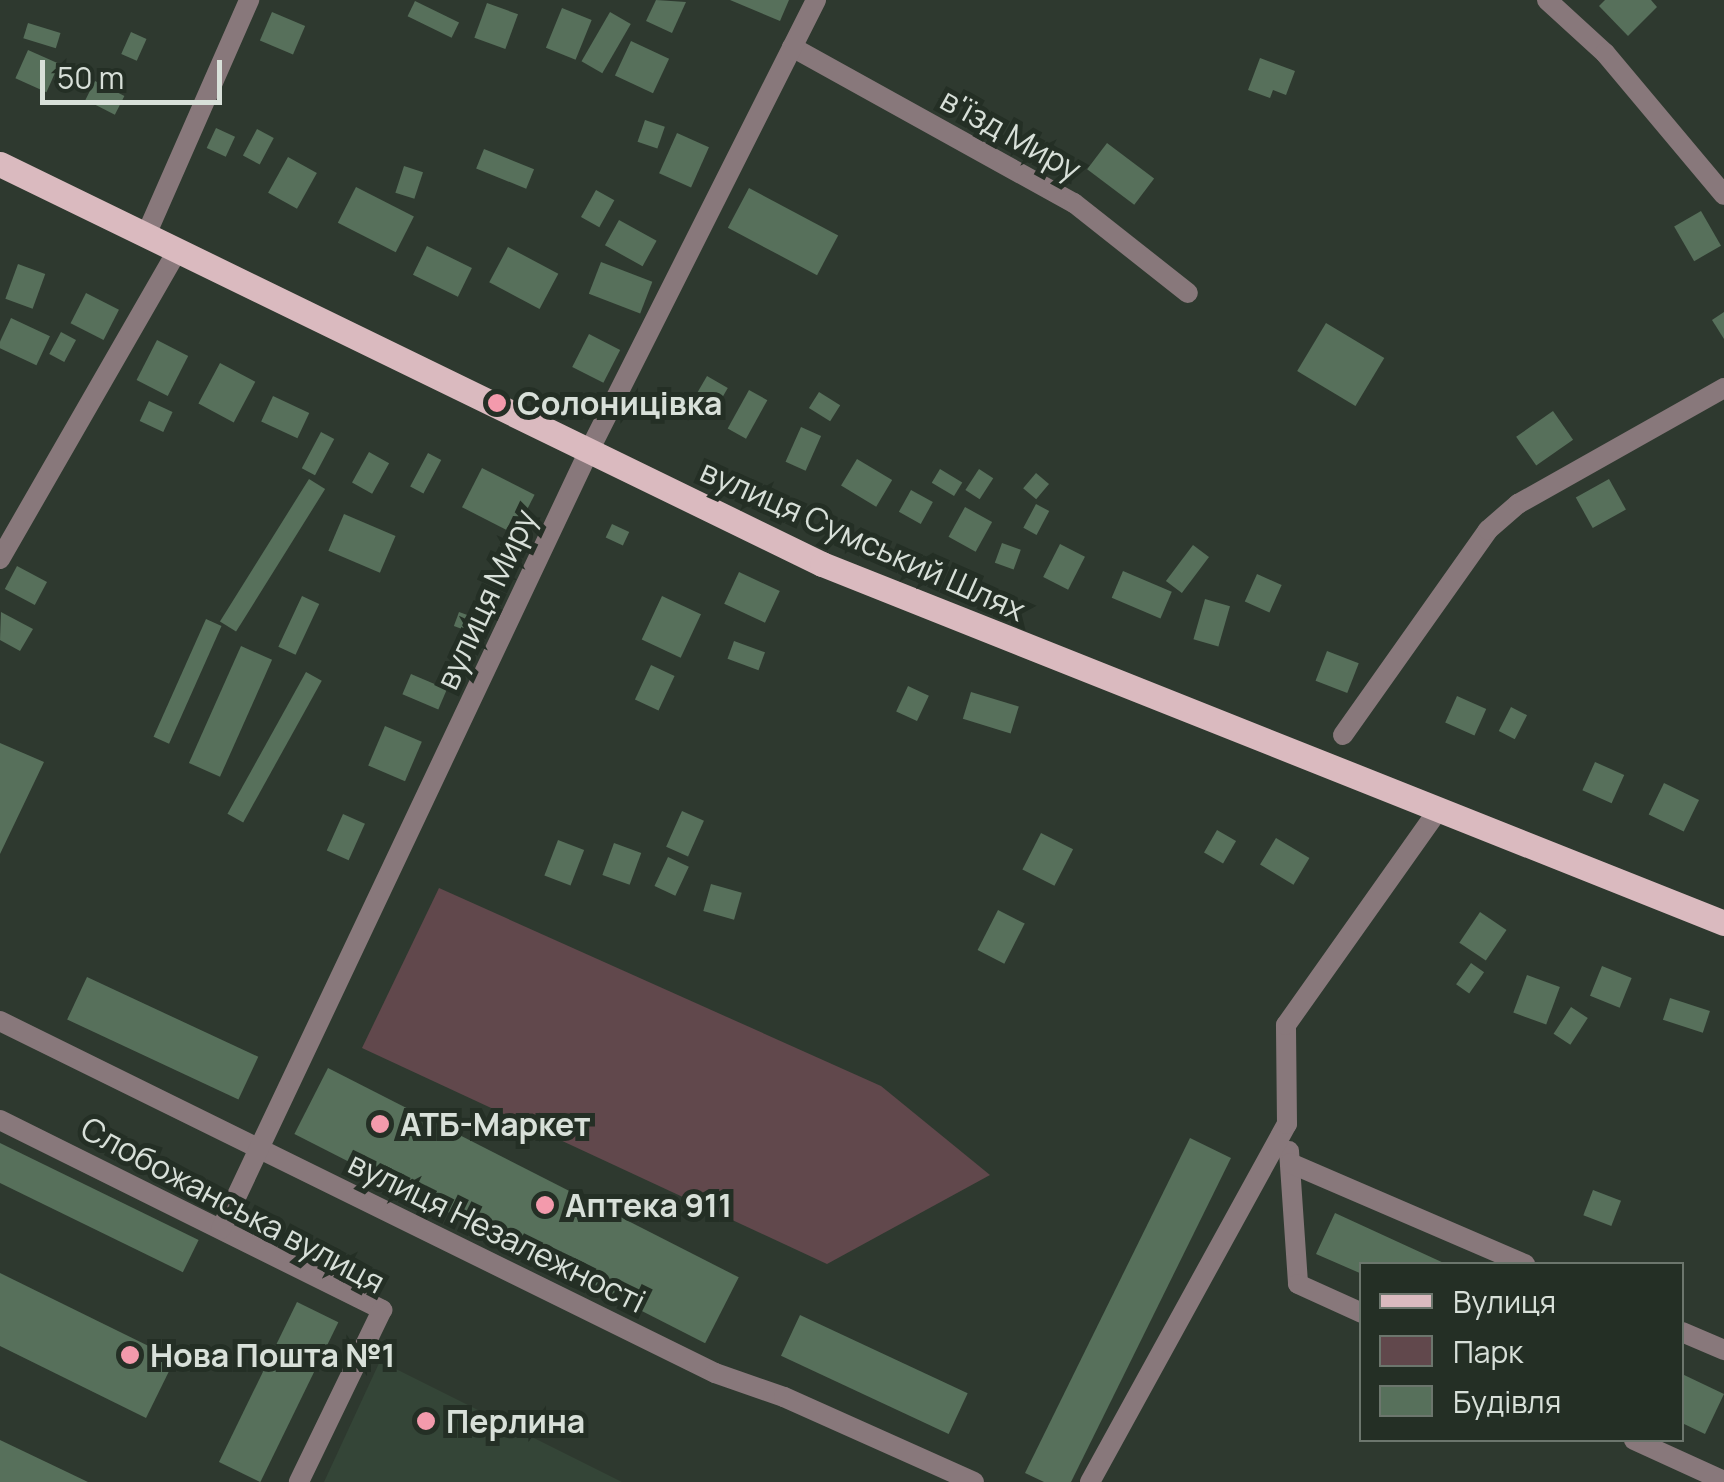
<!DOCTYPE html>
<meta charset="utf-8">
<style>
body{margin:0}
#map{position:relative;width:1724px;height:1482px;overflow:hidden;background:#2e392f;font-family:Manrope,sans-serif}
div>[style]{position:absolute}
.built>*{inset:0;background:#344537}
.green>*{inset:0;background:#61484c}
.building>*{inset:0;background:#57705b;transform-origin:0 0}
.street>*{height:20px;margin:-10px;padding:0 10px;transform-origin:10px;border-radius:10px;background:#88787b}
.primary>*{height:25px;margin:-12.5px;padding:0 12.5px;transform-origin:12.5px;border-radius:12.5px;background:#dababf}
.dots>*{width:28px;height:28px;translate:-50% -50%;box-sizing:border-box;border:5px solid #242f25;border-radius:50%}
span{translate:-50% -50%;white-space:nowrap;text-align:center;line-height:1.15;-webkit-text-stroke:10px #242f25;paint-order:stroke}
.street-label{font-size:32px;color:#d8e0d9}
.poi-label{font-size:32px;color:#d8e0d9;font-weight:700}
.left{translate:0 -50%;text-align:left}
.legend{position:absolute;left:1359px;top:1262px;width:325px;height:180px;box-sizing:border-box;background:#242f25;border:2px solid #6c766d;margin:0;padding:12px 18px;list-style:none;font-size:30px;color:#d8e0d9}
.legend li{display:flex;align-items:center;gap:20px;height:50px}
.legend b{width:50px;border:2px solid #6c766d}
.scale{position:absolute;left:40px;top:60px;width:182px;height:45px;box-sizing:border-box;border:5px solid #d8e0d9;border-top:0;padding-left:12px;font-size:30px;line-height:35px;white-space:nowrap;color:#d8e0d9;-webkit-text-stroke:8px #242f25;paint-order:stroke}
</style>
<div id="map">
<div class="built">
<div style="clip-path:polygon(380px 1361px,622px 1482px,324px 1482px)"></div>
</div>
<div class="green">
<div style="clip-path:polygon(439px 888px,881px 1086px,990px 1175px,827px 1264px,362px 1048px)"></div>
</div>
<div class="building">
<div style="clip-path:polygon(656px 0,686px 2px,672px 33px,646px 21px)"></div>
<div style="clip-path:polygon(730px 0,789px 0,780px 21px)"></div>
<div style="clip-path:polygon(1605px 0,1651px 0,1657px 7px,1628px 36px,1599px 6px)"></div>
<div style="left:415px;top:1px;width:49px;height:17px;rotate:26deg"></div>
<div style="left:487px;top:3px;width:33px;height:37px;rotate:20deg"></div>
<div style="left:562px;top:8px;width:32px;height:43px;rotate:22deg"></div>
<div style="left:272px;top:12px;width:36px;height:31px;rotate:23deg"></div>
<div style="left:610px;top:12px;width:24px;height:57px;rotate:30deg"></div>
<div style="left:28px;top:23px;width:34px;height:16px;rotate:17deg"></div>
<div style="left:131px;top:32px;width:17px;height:24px;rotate:24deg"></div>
<div style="left:631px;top:41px;width:42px;height:38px;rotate:25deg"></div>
<div style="left:28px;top:50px;width:34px;height:31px;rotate:24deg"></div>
<div style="clip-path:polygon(1260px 58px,1295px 71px,1286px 95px,1273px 90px,1270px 98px,1248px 90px)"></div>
<div style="left:95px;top:81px;width:33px;height:21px;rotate:27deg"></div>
<div style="left:645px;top:120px;width:21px;height:23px;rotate:19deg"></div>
<div style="left:216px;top:128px;width:21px;height:22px;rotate:25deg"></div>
<div style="left:257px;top:129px;width:19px;height:30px;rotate:28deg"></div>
<div style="left:677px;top:133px;width:35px;height:44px;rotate:24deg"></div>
<div style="left:1107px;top:143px;width:59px;height:33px;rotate:37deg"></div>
<div style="left:484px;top:149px;width:54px;height:21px;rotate:22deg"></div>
<div style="left:288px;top:157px;width:33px;height:41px;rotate:29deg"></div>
<div style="left:404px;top:166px;width:20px;height:28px;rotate:18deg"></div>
<div style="left:356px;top:187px;width:65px;height:40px;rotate:27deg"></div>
<div style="left:749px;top:188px;width:101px;height:45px;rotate:28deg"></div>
<div style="left:596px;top:190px;width:21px;height:31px;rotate:29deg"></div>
<div style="left:1701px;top:211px;width:40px;height:31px;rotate:60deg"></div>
<div style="left:619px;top:220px;width:43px;height:29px;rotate:29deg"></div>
<div style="left:427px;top:246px;width:50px;height:32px;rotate:26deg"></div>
<div style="left:508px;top:247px;width:57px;height:40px;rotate:28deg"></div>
<div style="left:601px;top:262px;width:55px;height:34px;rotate:21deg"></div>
<div style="left:18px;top:264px;width:29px;height:37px;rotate:20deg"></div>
<div style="left:86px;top:293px;width:37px;height:34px;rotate:27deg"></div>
<div style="clip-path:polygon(1724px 312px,1724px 339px,1712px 320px)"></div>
<div style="left:11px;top:318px;width:43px;height:32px;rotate:25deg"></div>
<div style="left:1326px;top:323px;width:68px;height:56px;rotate:31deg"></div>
<div style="left:61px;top:332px;width:17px;height:25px;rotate:28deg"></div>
<div style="left:589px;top:334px;width:35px;height:37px;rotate:27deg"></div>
<div style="left:157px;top:340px;width:35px;height:45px;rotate:27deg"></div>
<div style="left:220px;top:363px;width:40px;height:46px;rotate:28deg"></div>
<div style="left:707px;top:376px;width:24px;height:31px;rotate:30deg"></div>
<div style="left:749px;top:390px;width:21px;height:44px;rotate:29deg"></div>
<div style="left:819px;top:392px;width:25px;height:19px;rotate:32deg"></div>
<div style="left:273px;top:396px;width:40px;height:28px;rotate:25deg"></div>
<div style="left:149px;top:401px;width:26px;height:22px;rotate:25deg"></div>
<div style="left:1553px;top:411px;width:35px;height:45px;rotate:55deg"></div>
<div style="left:801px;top:427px;width:22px;height:38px;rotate:24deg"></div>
<div style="left:321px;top:432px;width:15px;height:41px;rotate:28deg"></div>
<div style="left:369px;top:452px;width:23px;height:35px;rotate:29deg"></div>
<div style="left:428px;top:453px;width:15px;height:38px;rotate:28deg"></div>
<div style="left:857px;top:459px;width:41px;height:31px;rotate:31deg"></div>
<div style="left:482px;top:468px;width:59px;height:44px;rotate:27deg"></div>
<div style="left:940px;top:469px;width:26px;height:16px;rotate:31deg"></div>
<div style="left:979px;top:469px;width:17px;height:25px;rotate:33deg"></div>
<div style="left:1036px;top:473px;width:17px;height:20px;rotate:40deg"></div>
<div style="left:309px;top:479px;width:19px;height:168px;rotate:32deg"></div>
<div style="left:1609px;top:479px;width:35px;height:38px;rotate:61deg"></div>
<div style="left:911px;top:490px;width:25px;height:25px;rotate:29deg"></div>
<div style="left:1036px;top:504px;width:15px;height:27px;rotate:28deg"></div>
<div style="left:965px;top:507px;width:31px;height:34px;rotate:29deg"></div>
<div style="left:344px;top:514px;width:56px;height:40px;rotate:23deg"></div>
<div style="left:612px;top:524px;width:19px;height:15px;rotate:25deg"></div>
<div style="left:1002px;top:543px;width:20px;height:21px;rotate:20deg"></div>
<div style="left:1060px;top:544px;width:28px;height:37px;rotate:27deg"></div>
<div style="left:1193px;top:545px;width:20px;height:45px;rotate:37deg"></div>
<div style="left:17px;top:566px;width:34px;height:26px;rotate:28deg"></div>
<div style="left:1123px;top:571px;width:53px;height:29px;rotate:23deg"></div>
<div style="left:739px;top:572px;width:45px;height:35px;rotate:25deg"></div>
<div style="left:1257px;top:574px;width:27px;height:30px;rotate:24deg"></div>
<div style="left:302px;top:596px;width:19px;height:56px;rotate:25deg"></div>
<div style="left:662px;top:596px;width:43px;height:48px;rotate:25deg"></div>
<div style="left:1205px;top:599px;width:26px;height:42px;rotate:16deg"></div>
<div style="clip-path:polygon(1px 612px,33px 629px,20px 651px,0 640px)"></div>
<div style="left:459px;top:612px;width:20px;height:15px;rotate:20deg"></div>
<div style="left:206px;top:619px;width:17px;height:129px;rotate:24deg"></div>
<div style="left:734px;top:641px;width:33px;height:19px;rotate:20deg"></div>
<div style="left:241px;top:646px;width:34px;height:128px;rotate:24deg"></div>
<div style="left:1327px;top:651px;width:34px;height:32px;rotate:21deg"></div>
<div style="left:651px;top:665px;width:26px;height:38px;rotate:25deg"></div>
<div style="left:306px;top:672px;width:18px;height:162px;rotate:29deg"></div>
<div style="left:411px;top:674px;width:39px;height:22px;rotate:23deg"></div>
<div style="left:908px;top:686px;width:23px;height:28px;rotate:25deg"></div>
<div style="left:971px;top:692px;width:50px;height:28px;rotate:17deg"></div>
<div style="left:1457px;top:696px;width:32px;height:29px;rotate:24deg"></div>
<div style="left:1511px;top:707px;width:18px;height:27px;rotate:27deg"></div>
<div style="left:385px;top:726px;width:40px;height:43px;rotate:23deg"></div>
<div style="clip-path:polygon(0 743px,44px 762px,0 854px)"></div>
<div style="left:1595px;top:762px;width:32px;height:31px;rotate:24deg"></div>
<div style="left:1664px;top:783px;width:39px;height:35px;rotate:26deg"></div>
<div style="left:682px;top:811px;width:24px;height:39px;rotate:24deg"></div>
<div style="left:343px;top:814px;width:24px;height:40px;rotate:24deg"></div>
<div style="left:1217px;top:830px;width:22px;height:26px;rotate:30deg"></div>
<div style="left:1041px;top:833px;width:36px;height:41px;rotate:27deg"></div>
<div style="left:1276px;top:838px;width:39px;height:31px;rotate:31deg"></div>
<div style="left:558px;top:840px;width:28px;height:38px;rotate:21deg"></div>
<div style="left:614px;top:843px;width:29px;height:34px;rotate:20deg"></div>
<div style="left:668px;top:857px;width:23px;height:32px;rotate:25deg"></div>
<div style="left:711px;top:884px;width:32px;height:28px;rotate:16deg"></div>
<div style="left:998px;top:910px;width:30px;height:45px;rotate:27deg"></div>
<div style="left:1480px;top:912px;width:32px;height:37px;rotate:34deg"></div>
<div style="left:1471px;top:963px;width:16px;height:26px;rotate:35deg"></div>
<div style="left:1602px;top:966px;width:32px;height:32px;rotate:22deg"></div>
<div style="left:1527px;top:975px;width:35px;height:40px;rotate:20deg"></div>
<div style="left:87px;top:977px;width:189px;height:47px;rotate:25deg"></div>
<div style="left:1670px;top:998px;width:42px;height:23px;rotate:18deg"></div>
<div style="left:1571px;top:1007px;width:20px;height:32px;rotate:33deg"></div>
<div style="left:328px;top:1068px;width:461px;height:74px;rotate:27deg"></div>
<div style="clip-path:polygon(1190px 1138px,1231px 1158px,1071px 1482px,1044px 1482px,1025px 1473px)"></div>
<div style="left:0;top:1143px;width:221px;height:36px;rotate:26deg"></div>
<div style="left:1593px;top:1190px;width:30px;height:27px;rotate:21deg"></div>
<div style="clip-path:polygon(1335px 1213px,1446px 1264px,1362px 1264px,1362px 1274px,1316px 1254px)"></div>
<div style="clip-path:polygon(0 1273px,175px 1359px,146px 1418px,0 1346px)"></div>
<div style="left:297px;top:1302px;width:46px;height:178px;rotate:26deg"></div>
<div style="left:800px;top:1315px;width:185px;height:45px;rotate:25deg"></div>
<div style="clip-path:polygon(1682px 1374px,1724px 1394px,1705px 1434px,1682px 1423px)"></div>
<div style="clip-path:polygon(0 1440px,88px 1482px,0 1482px)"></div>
</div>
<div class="street">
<div style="left:1547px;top:0;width:79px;rotate:42.4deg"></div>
<div style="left:1605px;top:53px;width:185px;rotate:50deg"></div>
<div style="left:792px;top:47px;width:322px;rotate:29deg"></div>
<div style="left:1074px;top:203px;width:145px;rotate:38.3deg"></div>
<div style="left:146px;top:235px;width:257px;rotate:-66.3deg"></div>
<div style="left:0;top:559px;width:357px;rotate:-60.1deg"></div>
<div style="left:1343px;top:735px;width:251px;rotate:-54.7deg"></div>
<div style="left:1488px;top:530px;width:40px;rotate:-41deg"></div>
<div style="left:1518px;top:504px;width:236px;rotate:-29.4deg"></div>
<div style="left:0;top:1021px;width:797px;rotate:26.21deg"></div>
<div style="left:715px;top:1373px;width:73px;rotate:19.2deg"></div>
<div style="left:784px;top:1397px;width:208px;rotate:24.1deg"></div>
<div style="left:0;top:1120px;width:427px;rotate:26.4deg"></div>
<div style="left:382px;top:1310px;width:191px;rotate:115.8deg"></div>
<div style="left:1289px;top:1151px;width:133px;rotate:86.1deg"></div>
<div style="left:1298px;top:1284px;width:70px;rotate:24.4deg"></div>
<div style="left:1290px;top:1163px;width:256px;rotate:23.3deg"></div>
<div style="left:221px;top:1229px;width:861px;rotate:-64.69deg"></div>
<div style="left:589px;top:451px;width:505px;rotate:-63.28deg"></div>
<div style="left:1682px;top:1332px;width:46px;rotate:23.2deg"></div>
<div style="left:1634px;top:1440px;width:99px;rotate:24.5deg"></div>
<div style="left:1090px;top:1482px;width:409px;rotate:-61.2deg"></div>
<div style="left:1287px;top:1124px;width:99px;rotate:-90.6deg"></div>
<div style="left:1286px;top:1025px;width:263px;rotate:-54.7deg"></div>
</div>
<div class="primary">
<div style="left:0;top:164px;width:914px;rotate:25.95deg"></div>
<div style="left:822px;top:564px;width:971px;rotate:21.7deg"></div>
</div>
<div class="dots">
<div style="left:497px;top:403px;background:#f39aac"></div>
<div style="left:380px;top:1124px;background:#f39aac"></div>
<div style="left:545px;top:1205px;background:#f39aac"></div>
<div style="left:130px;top:1355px;background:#f39aac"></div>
<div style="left:426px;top:1421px;background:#f39aac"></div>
</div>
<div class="street-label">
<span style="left:1011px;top:134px;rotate:29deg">в'їзд Миру</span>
<span style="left:863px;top:540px;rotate:24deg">вулиця Сумський Шлях</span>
<span style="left:486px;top:599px;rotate:-65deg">вулиця Миру</span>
<span style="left:233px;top:1205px;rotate:28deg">Слобожанська вулиця</span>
<span style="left:497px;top:1232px;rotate:26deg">вулиця Незалежності</span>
</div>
<div class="poi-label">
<span class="left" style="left:517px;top:403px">Солоницівка</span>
<span class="left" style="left:400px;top:1124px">АТБ-Маркет</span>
<span class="left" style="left:565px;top:1205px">Аптека 911</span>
<span class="left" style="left:150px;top:1355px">Нова Пошта №1</span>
<span class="left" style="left:446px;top:1421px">Перлина</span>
</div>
<ul class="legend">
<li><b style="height:12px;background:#dababf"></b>Вулиця</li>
<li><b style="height:28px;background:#61484c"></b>Парк</li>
<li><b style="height:28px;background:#57705b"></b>Будівля</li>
</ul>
<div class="scale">50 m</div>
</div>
